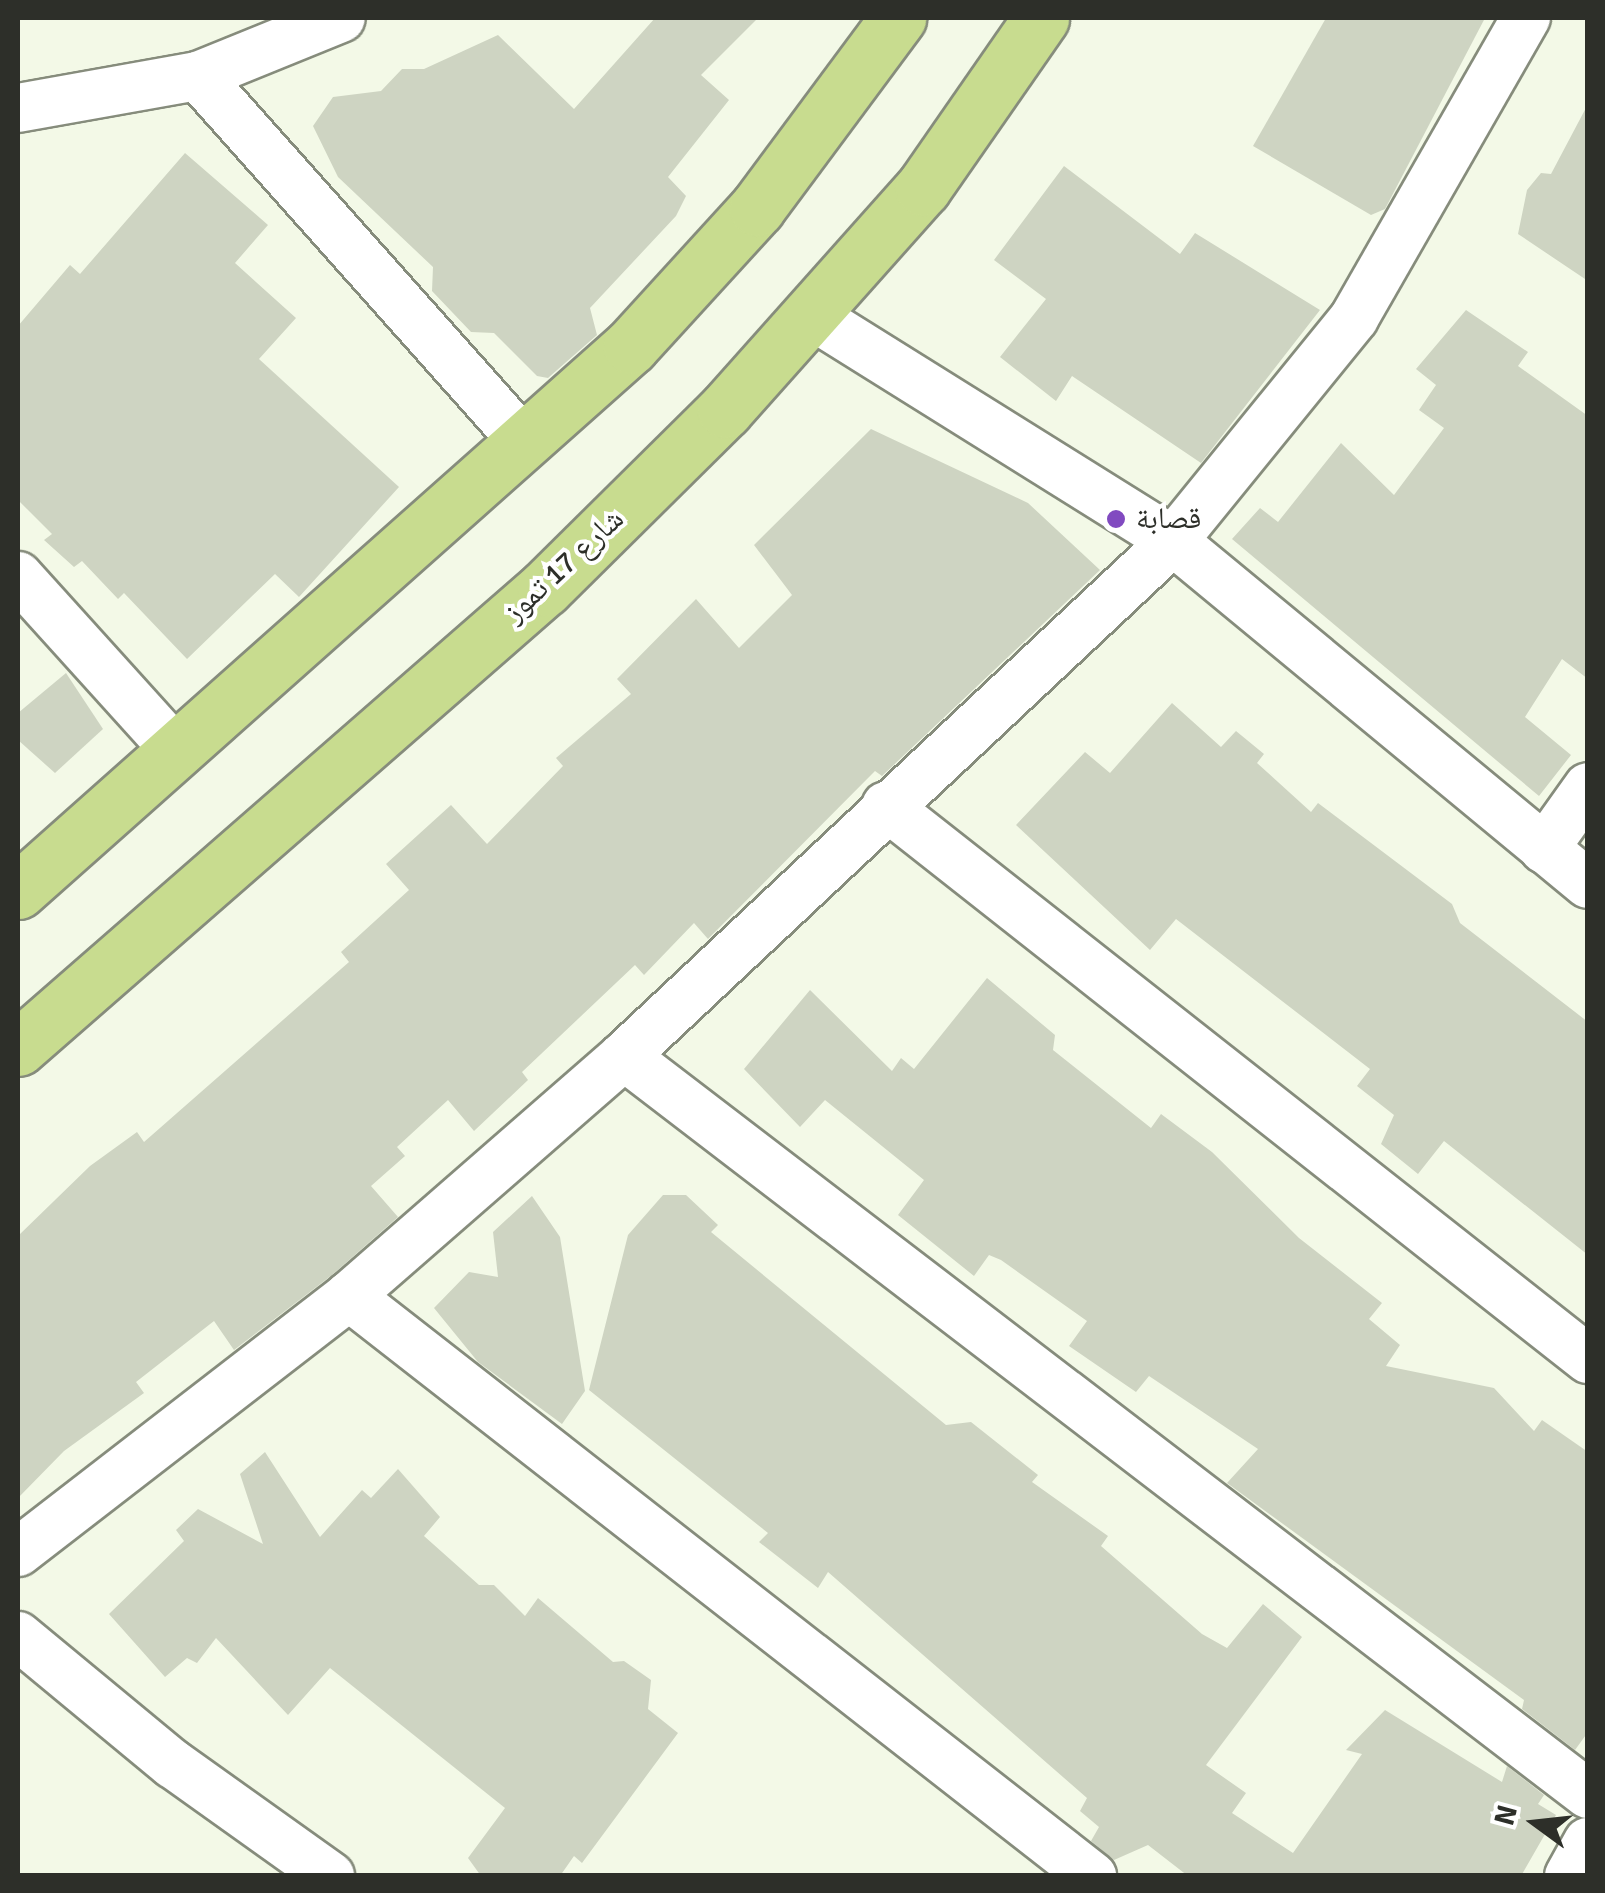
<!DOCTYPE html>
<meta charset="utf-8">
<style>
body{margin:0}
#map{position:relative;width:1605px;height:1893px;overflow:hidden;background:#f3f9e7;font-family:Signika,"Noto Naskh Arabic",sans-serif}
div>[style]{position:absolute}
.building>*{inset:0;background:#ced4c2}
.roads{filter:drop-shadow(2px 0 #868c7c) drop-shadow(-2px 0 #868c7c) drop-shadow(0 2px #868c7c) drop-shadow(0 -2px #868c7c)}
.minor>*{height:48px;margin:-24px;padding:0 24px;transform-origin:24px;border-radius:24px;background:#fff}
.major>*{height:55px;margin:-27.5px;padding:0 27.5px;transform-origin:27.5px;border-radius:27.5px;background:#c8dc8f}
.dots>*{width:28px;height:28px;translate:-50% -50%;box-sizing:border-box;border:5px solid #fff;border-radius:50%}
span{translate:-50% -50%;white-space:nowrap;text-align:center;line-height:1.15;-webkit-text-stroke:8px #fff;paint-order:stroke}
.poi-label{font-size:30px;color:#2d2f29}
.left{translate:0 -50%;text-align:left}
.street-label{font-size:30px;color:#2d2f29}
.frame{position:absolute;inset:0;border:20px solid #2d2f29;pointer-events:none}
.north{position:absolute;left:1485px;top:1773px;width:100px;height:100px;-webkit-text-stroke:8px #fff;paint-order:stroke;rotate:285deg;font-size:28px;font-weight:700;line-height:40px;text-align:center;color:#2d2f29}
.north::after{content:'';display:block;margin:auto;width:35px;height:45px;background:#2d2f29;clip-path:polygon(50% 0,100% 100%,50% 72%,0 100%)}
</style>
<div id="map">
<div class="building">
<div style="clip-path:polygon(655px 18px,758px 18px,701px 75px,729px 100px,668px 177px,686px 196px,676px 216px,590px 308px,597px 335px,548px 378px,537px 376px,494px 333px,471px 332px,432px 291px,433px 267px,338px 177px,313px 126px,333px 97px,381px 91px,402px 69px,424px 69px,498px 35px,574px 109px)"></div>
<div style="clip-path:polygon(1326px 18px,1485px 18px,1385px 209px,1371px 215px,1253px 146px)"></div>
<div style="clip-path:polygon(1588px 104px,1588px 281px,1518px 234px,1527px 190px,1541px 173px,1551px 174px)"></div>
<div style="clip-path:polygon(185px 153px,268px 225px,235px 263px,296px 318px,259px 359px,399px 487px,299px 597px,275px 574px,187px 659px,124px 593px,118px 599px,82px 561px,74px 567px,44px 540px,52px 534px,18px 500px,18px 326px,70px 265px,80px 274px)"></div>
<div style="clip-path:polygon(1064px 166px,1180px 254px,1195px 233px,1320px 310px,1201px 463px,1072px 376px,1056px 401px,1000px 357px,1046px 299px,994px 260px)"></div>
<div style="clip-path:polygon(1466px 310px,1528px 352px,1518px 366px,1588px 416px,1588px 679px,1562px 659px,1525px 717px,1571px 755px,1539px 796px,1232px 539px,1260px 508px,1278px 522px,1341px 443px,1394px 495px,1444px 428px,1419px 410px,1436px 385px,1416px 369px)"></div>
<div style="clip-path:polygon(871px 429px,1028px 503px,1100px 570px,882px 776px,875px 771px,708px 939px,694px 923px,644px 975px,635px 965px,522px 1072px,528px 1080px,474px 1131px,448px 1100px,397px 1147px,405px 1156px,371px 1186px,398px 1217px,332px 1275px,234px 1350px,214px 1321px,136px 1382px,144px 1393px,64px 1451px,18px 1498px,18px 1236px,90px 1166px,137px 1132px,144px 1142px,349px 962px,341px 952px,409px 890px,386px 864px,451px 805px,487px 844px,563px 766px,556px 758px,631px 694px,617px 679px,696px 599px,739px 648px,792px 595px,754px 545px)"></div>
<div style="clip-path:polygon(66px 673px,103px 729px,55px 773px,18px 740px,18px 713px)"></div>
<div style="clip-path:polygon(1172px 703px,1221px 747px,1236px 731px,1264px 754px,1257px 763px,1311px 812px,1318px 803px,1452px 904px,1460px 923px,1588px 1022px,1588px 1255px,1444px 1141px,1418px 1174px,1381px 1144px,1394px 1115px,1357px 1086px,1370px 1069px,1176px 919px,1150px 950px,1016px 825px,1085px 752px,1110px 773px)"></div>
<div style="clip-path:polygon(987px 978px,1055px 1035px,1053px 1050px,1151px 1128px,1161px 1114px,1212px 1152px,1299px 1238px,1382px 1303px,1369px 1319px,1400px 1345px,1386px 1366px,1494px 1388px,1534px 1431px,1542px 1420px,1588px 1452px,1588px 1732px,1575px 1750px,1522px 1709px,1524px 1700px,1227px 1483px,1258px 1449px,1149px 1376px,1136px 1392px,1069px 1346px,1087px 1321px,1001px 1260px,989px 1255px,974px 1276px,898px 1215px,924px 1180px,825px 1100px,800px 1127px,744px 1069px,810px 990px,892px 1071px,901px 1058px,914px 1069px)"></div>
<div style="clip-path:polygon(663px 1195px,686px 1195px,718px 1225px,711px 1232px,946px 1425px,971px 1422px,1038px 1475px,1032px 1482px,1108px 1536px,1101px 1546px,1202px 1634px,1227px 1648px,1263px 1604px,1302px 1637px,1206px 1765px,1246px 1793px,1232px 1813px,1293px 1853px,1362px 1754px,1346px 1750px,1385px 1710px,1502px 1782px,1507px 1766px,1544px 1795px,1538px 1804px,1556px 1815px,1521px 1876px,1188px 1876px,1148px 1845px,1114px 1860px,1091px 1841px,1099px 1827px,1080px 1811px,1087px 1798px,828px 1572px,818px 1588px,759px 1542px,768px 1533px,589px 1390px,628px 1235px)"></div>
<div style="clip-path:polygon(532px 1196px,560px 1237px,585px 1391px,562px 1424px,478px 1362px,434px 1308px,469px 1272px,498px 1277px,493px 1232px)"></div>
<div style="clip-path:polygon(265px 1452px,320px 1537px,362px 1490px,371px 1498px,398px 1469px,440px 1517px,424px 1536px,479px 1585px,494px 1585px,525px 1616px,538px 1598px,613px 1662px,624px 1661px,651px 1680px,648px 1709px,678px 1733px,582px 1863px,574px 1856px,560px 1876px,481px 1876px,468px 1858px,505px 1808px,330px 1668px,288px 1715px,216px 1638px,197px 1663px,187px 1658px,165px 1677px,109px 1614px,184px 1541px,176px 1530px,198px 1509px,263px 1544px,240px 1474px)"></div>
</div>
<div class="roads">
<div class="minor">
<div style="left:198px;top:76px;width:493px;rotate:48.3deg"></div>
<div style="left:18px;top:108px;width:183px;rotate:-10.1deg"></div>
<div style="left:198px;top:76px;width:154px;rotate:-22.1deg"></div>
<div style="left:813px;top:316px;width:425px;rotate:32deg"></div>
<div style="left:1173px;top:541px;width:538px;rotate:39.57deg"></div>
<div style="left:18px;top:576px;width:237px;rotate:47.9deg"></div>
<div style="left:886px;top:806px;width:894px;rotate:38.23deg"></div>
<div style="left:1544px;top:849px;width:76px;rotate:-54.6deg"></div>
<div style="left:624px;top:1056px;width:1214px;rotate:37.44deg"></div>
<div style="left:349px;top:1296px;width:943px;rotate:37.98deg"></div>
<div style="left:18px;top:1552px;width:418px;rotate:-37.7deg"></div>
<div style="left:349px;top:1296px;width:365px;rotate:-41.1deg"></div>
<div style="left:624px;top:1056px;width:753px;rotate:-43.17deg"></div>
<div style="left:1173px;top:541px;width:287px;rotate:-50.9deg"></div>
<div style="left:1354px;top:318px;width:346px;rotate:-60.2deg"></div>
<div style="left:18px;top:1636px;width:201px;rotate:39.6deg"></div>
<div style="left:173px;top:1764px;width:193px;rotate:35.5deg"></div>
<div style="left:1569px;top:1876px;width:39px;rotate:-61deg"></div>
</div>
<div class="major">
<div style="left:18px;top:891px;width:820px;rotate:-41.64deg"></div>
<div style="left:631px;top:346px;width:187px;rotate:-47.6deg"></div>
<div style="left:757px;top:208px;width:237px;rotate:-53.4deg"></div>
<div style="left:18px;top:1048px;width:700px;rotate:-41.12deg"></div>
<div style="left:545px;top:588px;width:253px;rotate:-44.7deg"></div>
<div style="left:725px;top:410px;width:297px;rotate:-48.3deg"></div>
<div style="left:923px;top:188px;width:207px;rotate:-55.2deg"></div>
</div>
</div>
<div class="dots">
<div style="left:1116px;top:519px;background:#814ac0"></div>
</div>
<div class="poi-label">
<span class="left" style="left:1136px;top:519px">قصابة</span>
</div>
<div class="street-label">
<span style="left:564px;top:566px;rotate:-43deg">شارع 17 تموز</span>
</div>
<div class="frame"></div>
<div class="north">N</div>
</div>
